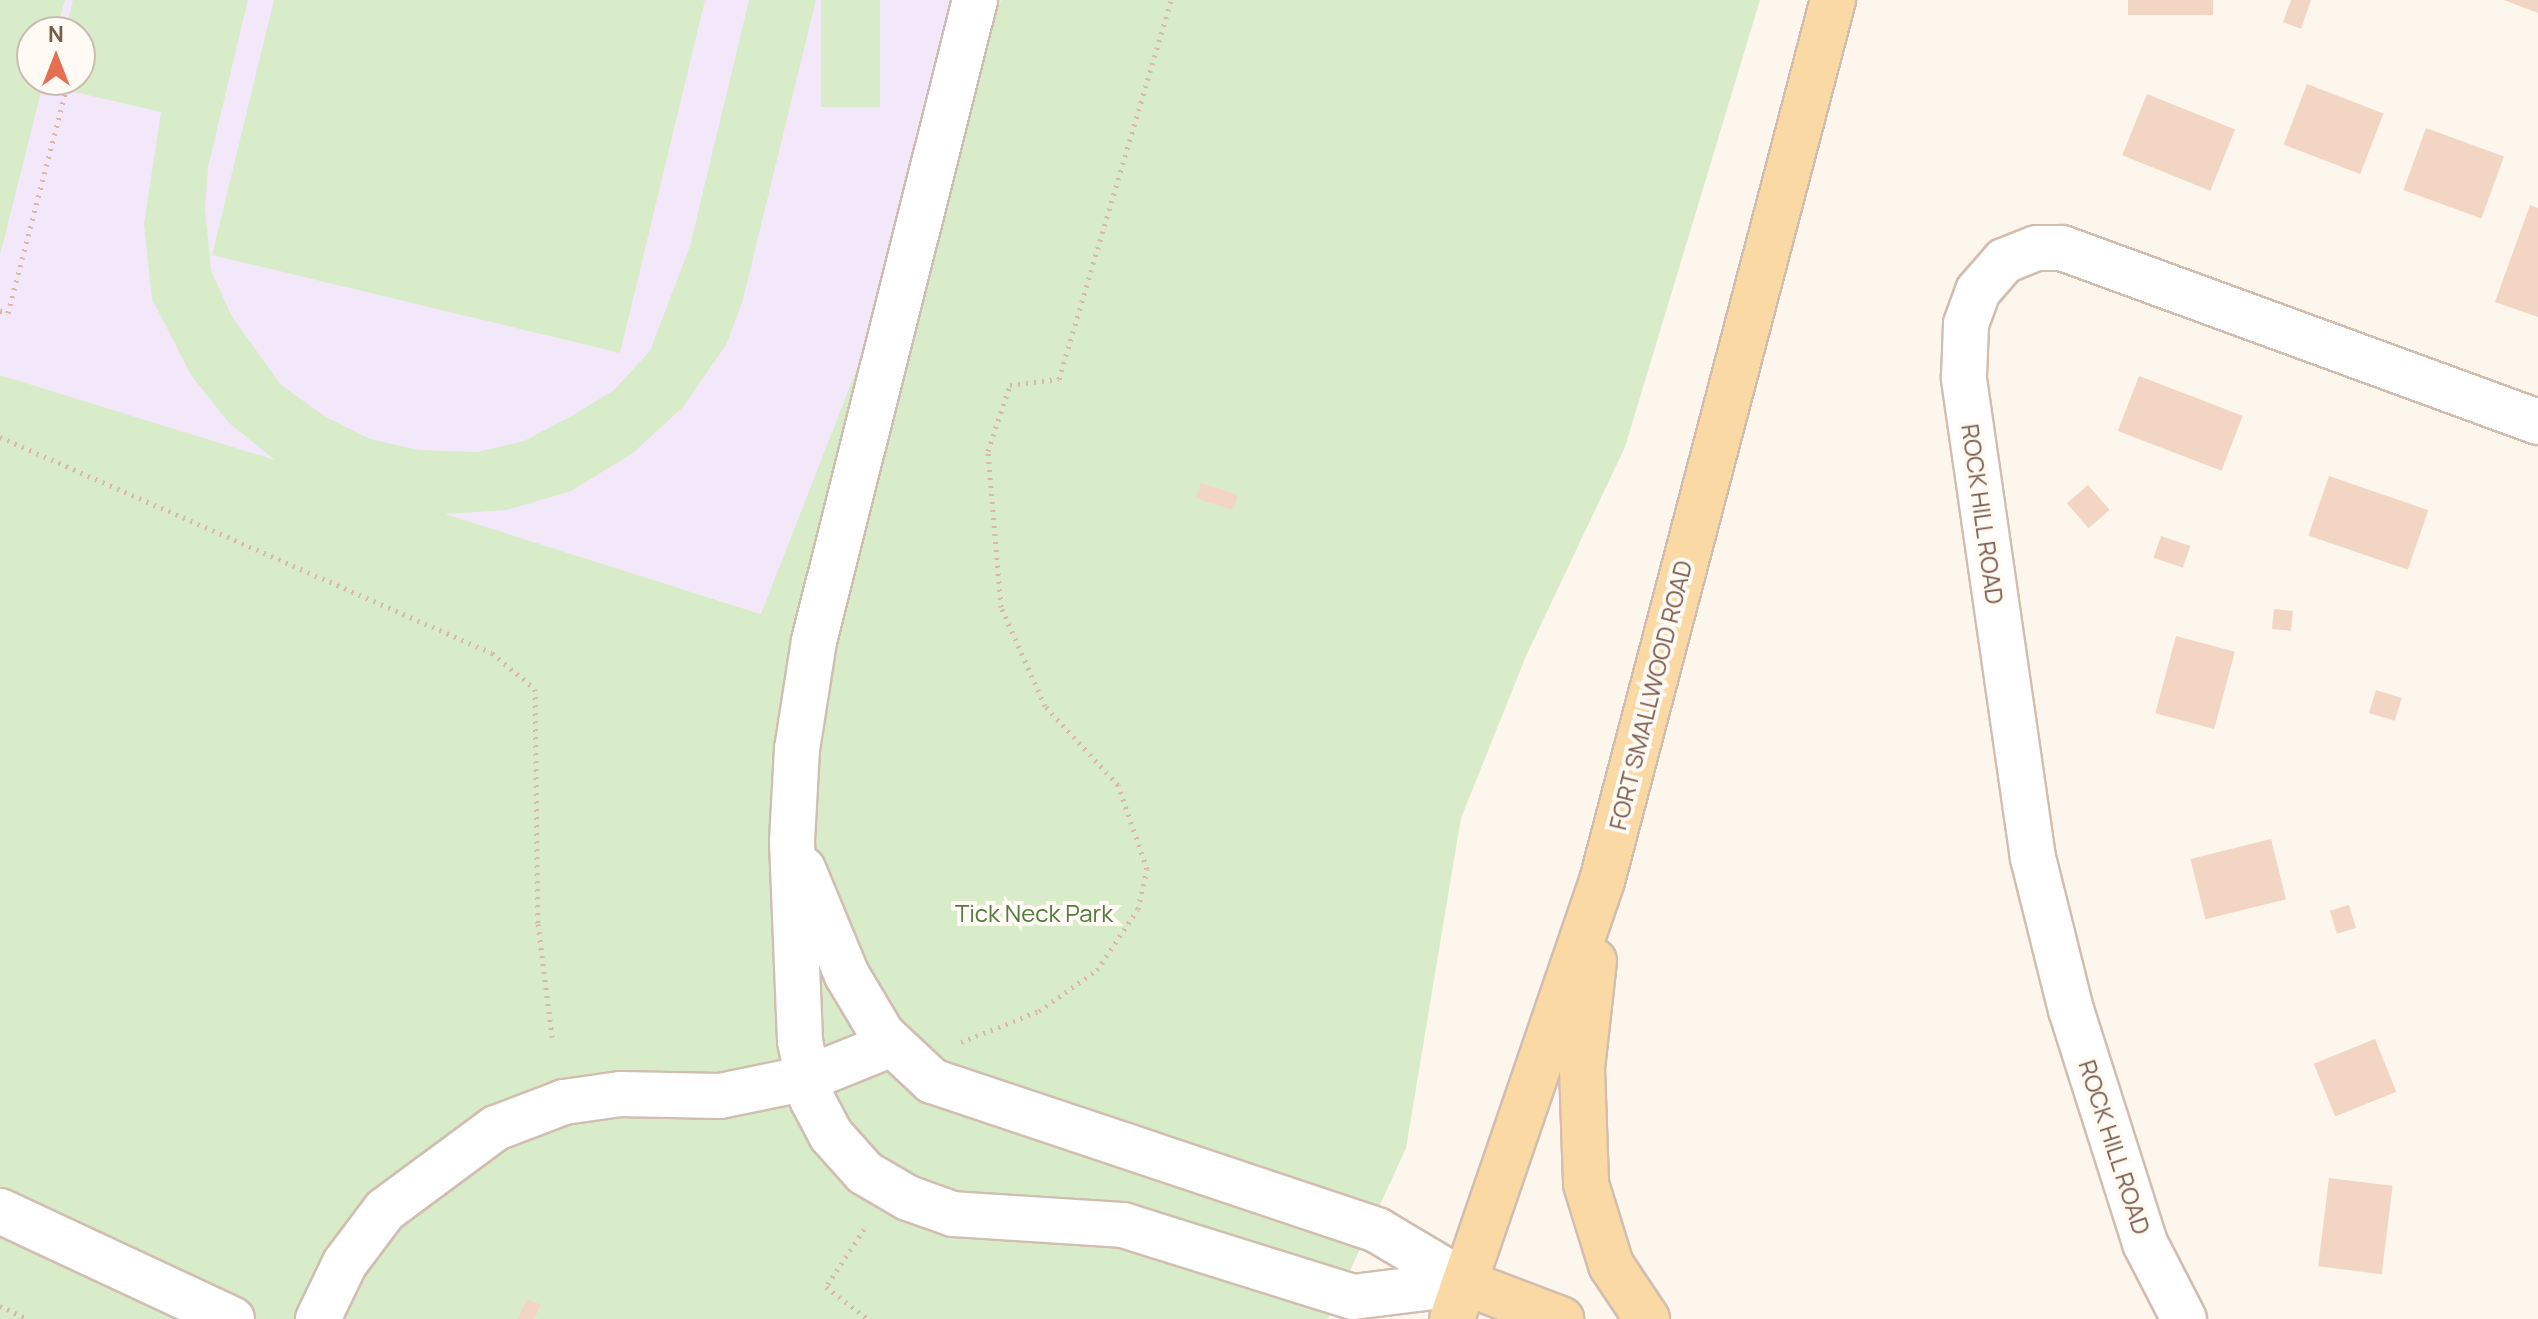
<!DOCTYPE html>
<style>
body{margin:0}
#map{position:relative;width:2538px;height:1319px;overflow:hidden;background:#fdf6ec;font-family:Manrope,sans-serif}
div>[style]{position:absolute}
.education>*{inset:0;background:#f3e8fa}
.green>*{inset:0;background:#d8ecc9;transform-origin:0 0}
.building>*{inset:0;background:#f3d5c3;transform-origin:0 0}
.path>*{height:5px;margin-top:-2.5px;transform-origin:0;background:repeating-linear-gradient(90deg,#d9b8a5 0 2px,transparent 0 8px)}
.roads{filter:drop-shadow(2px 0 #d1beb0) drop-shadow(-2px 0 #d1beb0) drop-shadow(0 2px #d1beb0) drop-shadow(0 -2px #d1beb0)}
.minor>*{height:44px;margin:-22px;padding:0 22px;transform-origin:22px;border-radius:22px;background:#fff}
.major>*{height:44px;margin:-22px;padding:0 22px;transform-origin:22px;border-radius:22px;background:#fbd9a5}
span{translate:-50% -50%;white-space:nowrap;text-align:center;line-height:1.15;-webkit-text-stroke:8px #fffaf3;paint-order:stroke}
.street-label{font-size:24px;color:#7a5c4d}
.park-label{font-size:24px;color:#537a41}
.north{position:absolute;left:16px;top:16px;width:80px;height:80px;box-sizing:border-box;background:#fffaf3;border:2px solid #cabbb1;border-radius:50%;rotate:0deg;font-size:22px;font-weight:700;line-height:32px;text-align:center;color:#7a5c4d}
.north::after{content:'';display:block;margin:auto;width:28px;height:36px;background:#e76f51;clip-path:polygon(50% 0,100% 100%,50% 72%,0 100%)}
</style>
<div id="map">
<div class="education">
<div style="clip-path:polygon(evenodd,0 0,1001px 0,762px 614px,0 375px,0 0,32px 32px,80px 32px,80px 80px,32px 80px,32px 32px)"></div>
</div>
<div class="green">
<div style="clip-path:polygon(0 0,65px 0,56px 32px,32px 32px,32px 80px,44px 80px,0 255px)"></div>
<div style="clip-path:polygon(73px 0,248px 0,208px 167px,205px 208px,211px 270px,231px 315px,281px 385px,326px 417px,370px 439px,419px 450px,477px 452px,524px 441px,575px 414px,614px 390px,650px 351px,690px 246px,749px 0,816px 0,742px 303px,726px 345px,683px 407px,633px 453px,571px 491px,507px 510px,445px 514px,761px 614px,1001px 0,1760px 0,1625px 447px,1526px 656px,1461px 818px,1406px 1148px,1328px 1319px,0 1319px,0 375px,275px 460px,229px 423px,191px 375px,152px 299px,144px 224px,161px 112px,53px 87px,54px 80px,80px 80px,80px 32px,65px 32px)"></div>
<div style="clip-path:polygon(274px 0,705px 0,620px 353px,212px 255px)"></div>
<div style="left:821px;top:0;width:59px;height:107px"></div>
</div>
<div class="building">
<div style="left:2128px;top:0;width:85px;height:15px"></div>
<div style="clip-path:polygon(2291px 0,2311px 0,2301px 29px,2283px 22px)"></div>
<div style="clip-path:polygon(2504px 0,2538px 0,2538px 13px)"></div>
<div style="left:2307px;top:84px;width:82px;height:65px;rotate:21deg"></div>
<div style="left:2147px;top:94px;width:95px;height:66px;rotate:22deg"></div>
<div style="left:2426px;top:128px;width:83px;height:66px;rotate:20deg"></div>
<div style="clip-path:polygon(2530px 205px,2538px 208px,2538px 317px,2495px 302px)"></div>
<div style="left:2139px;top:376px;width:111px;height:59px;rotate:21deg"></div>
<div style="left:2329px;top:476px;width:105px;height:63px;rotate:19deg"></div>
<div style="left:1201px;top:483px;width:39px;height:16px;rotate:18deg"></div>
<div style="left:2088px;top:485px;width:33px;height:28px;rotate:49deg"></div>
<div style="left:2161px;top:536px;width:31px;height:23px;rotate:19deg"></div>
<div style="left:2274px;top:609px;width:19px;height:20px;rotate:6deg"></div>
<div style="left:2176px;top:636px;width:61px;height:80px;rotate:15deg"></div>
<div style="left:2376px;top:690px;width:27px;height:24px;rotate:17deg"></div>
<div style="left:2271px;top:839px;width:62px;height:83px;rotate:76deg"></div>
<div style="left:2349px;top:905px;width:24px;height:20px;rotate:73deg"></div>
<div style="left:2375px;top:1039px;width:57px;height:66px;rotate:68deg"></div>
<div style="left:2329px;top:1178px;width:64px;height:89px;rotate:7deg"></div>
<div style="clip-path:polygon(527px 1299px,541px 1305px,534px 1319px,517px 1319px)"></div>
</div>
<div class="path">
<div style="left:0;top:311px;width:8px;rotate:14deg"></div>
<div style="left:8px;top:313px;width:230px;rotate:-75.4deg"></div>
<div style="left:0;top:437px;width:537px;rotate:23.7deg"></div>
<div style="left:492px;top:653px;width:56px;rotate:39.9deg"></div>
<div style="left:535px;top:689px;width:235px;rotate:89.3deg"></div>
<div style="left:538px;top:924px;width:114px;rotate:82.9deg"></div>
<div style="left:961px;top:1042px;width:84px;rotate:-21.7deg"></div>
<div style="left:1039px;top:1011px;width:71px;rotate:-35.3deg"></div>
<div style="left:1097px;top:970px;width:73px;rotate:-56.1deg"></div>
<div style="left:1138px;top:909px;width:41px;rotate:-77.3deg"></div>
<div style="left:1147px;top:869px;width:89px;rotate:-109deg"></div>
<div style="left:1118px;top:785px;width:108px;rotate:-132.7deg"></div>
<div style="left:1045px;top:706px;width:108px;rotate:-114deg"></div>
<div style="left:1001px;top:607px;width:157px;rotate:-94.8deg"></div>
<div style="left:988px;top:451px;width:70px;rotate:-71.6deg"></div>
<div style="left:1010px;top:385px;width:49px;rotate:-7deg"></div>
<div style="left:1059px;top:379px;width:395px;rotate:-73.5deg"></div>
<div style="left:864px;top:1229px;width:69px;rotate:123.2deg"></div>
<div style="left:826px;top:1287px;width:53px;rotate:37.3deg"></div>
<div style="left:0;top:1306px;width:31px;rotate:25deg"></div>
</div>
<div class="roads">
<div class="minor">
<div style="left:975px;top:0;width:661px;rotate:104.1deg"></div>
<div style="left:814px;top:641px;width:109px;rotate:98.9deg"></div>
<div style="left:797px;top:749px;width:92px;rotate:93.1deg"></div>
<div style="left:792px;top:841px;width:200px;rotate:87.7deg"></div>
<div style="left:800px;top:1041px;width:59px;rotate:78.3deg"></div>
<div style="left:812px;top:1099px;width:41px;rotate:62.2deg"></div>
<div style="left:831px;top:1135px;width:51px;rotate:48.2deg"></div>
<div style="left:865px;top:1173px;width:50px;rotate:30.2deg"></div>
<div style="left:908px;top:1198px;width:48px;rotate:19.6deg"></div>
<div style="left:953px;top:1214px;width:170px;rotate:3.7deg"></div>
<div style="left:1123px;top:1225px;width:241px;rotate:17.4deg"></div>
<div style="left:1353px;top:1297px;width:114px;rotate:-7.1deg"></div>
<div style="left:803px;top:869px;width:115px;rotate:67.5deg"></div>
<div style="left:847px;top:975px;width:69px;rotate:59.3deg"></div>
<div style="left:882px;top:1034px;width:69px;rotate:43.2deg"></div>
<div style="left:932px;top:1081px;width:469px;rotate:18.5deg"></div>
<div style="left:1377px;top:1230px;width:104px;rotate:30.8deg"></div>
<div style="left:0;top:1211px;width:256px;rotate:25deg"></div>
<div style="left:318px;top:1319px;width:62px;rotate:-64.3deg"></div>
<div style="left:345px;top:1263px;width:66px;rotate:-53deg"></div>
<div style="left:385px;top:1210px;width:138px;rotate:-36.5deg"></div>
<div style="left:496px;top:1128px;width:73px;rotate:-20.9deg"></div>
<div style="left:564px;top:1102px;width:57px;rotate:-8.1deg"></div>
<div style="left:620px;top:1094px;width:100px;rotate:1.1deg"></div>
<div style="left:720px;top:1096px;width:90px;rotate:-11.6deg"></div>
<div style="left:808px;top:1078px;width:91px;rotate:-22deg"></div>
<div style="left:2184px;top:1319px;width:85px;rotate:-117.2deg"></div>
<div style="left:2145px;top:1243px;width:244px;rotate:-107.6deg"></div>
<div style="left:2071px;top:1010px;width:157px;rotate:-104deg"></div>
<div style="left:2033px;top:858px;width:486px;rotate:-98.2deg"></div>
<div style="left:1964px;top:377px;width:53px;rotate:-87.8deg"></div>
<div style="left:1966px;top:324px;width:35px;rotate:-70deg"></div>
<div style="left:1978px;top:291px;width:40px;rotate:-49deg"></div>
<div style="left:2004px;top:261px;width:35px;rotate:-22deg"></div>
<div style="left:2037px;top:248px;width:25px"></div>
<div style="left:2062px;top:248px;width:507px;rotate:20.08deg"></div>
</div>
<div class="major">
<div style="left:1594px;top:961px;width:108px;rotate:96.4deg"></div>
<div style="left:1582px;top:1068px;width:116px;rotate:88deg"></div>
<div style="left:1586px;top:1184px;width:85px;rotate:72.8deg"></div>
<div style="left:1611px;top:1265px;width:65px;rotate:56.3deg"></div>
<div style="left:1466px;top:1283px;width:102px;rotate:20.8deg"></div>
<div style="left:1452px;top:1319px;width:463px;rotate:-71.1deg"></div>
<div style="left:1602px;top:881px;width:911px;rotate:-75.31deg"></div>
</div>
</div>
<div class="street-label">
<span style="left:1983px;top:514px;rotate:82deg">ROCK HILL ROAD</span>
<span style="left:1650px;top:695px;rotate:-76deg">FORT SMALLWOOD ROAD</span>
<span style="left:2115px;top:1147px;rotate:72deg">ROCK HILL ROAD</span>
</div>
<div class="park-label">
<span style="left:1034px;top:913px">Tick Neck Park</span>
</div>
<div class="north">N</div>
</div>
